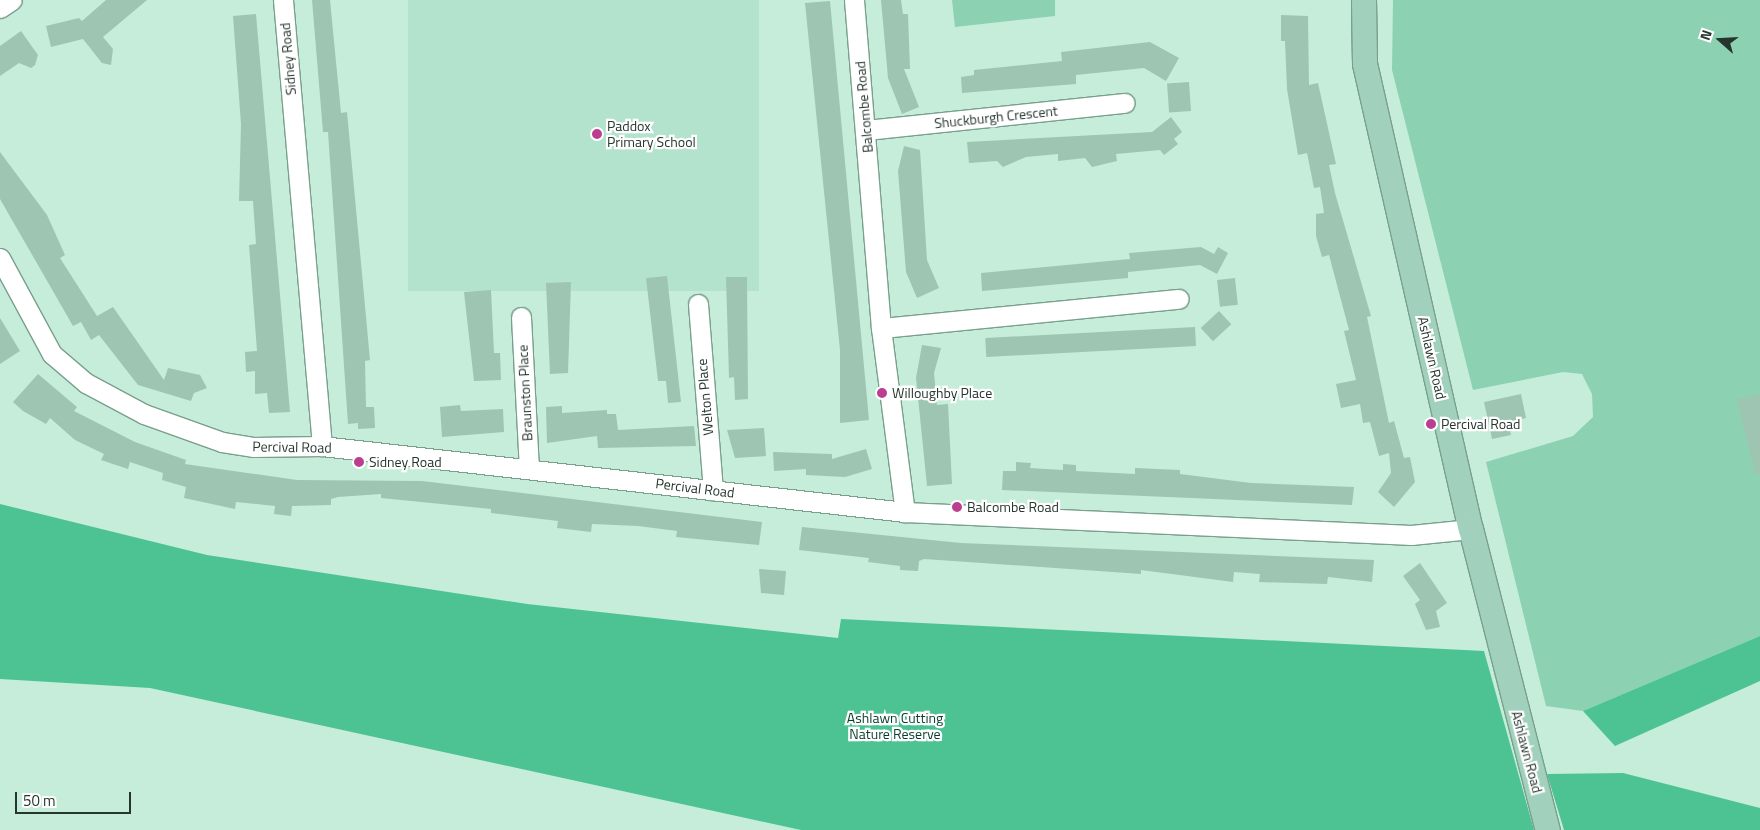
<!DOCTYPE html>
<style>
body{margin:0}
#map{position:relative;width:1760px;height:830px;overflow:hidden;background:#c5edd9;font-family:"Titillium Web",sans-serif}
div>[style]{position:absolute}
.built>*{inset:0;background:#b3e3cc;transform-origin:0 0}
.green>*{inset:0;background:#8cd2b2}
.forest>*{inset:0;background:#4dc394}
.building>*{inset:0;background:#9ec5b2;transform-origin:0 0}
.roads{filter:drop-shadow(1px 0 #799f8d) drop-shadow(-1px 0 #799f8d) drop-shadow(0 1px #799f8d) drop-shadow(0 -1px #799f8d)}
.minor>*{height:19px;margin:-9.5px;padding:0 9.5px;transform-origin:9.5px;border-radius:9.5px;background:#fff}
.major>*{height:24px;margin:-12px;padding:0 12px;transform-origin:12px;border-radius:12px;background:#a1d1bc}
.dots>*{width:14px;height:14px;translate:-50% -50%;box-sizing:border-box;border:2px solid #fff;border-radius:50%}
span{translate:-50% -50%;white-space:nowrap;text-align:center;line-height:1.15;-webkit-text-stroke:4.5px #fff;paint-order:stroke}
.street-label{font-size:14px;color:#26352e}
.poi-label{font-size:14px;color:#26352e}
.left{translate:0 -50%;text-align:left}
.park-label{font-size:14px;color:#0a3e2b}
.north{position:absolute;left:1695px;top:15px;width:50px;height:50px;-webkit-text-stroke:4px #fff;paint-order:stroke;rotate:289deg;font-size:14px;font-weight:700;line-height:20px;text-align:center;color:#26352e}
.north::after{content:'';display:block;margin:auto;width:18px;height:22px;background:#26352e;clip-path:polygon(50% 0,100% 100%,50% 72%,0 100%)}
.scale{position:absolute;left:15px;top:792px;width:116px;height:22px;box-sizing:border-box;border:2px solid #26352e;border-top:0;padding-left:6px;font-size:15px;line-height:18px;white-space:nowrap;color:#26352e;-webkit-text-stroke:4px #fff;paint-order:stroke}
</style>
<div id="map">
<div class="built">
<div style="left:408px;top:0;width:351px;height:291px"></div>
</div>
<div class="green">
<div style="clip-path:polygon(952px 0,1055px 0,1055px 16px,955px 27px)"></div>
<div style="clip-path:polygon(1393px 0,1760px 0,1760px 636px,1583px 711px,1546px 706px,1486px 462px,1573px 436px,1593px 417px,1592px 394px,1582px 374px,1563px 372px,1473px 390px,1392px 70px)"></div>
</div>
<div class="forest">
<div style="clip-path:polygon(0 504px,207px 555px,527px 604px,838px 638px,841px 619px,1484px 651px,1534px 830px,801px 830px,150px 688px,0 679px)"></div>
<div style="clip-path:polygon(1760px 636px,1760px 681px,1615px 746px,1583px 711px)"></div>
<div style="clip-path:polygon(1623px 773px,1760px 808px,1760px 830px,1564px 830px,1547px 774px)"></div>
</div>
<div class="building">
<div style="clip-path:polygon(106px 0,147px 0,103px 37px,113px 49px,111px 65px,102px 63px,83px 39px,51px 47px,46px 26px,79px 18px,82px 21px)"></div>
<div style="clip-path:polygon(312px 0,330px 0,341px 113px,347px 112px,370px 360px,365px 361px,366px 407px,374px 407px,375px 428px,358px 429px,358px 423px,348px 424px,328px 132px,323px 132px)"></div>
<div style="clip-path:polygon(881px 0,901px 0,903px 14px,908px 14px,910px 69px,904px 69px,919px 107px,902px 114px,888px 78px)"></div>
<div style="clip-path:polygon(830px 1px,869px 420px,840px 423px,840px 350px,805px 3px)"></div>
<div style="clip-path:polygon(256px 14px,290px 412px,269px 413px,267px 393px,255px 394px,255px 371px,246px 372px,245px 352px,257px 351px,249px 245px,256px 244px,253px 201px,239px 201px,241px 124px,233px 16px)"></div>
<div style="clip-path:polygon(1281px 15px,1308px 16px,1309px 85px,1318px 83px,1336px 164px,1329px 165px,1335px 193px,1371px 316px,1367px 317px,1389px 423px,1394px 421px,1404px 458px,1410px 457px,1415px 482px,1394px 507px,1378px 492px,1391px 473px,1389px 453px,1379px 456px,1370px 422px,1363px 423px,1360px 404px,1341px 408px,1336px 384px,1356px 380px,1344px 331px,1349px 330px,1329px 255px,1322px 257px,1316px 236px,1316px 214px,1324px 213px,1320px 187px,1314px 188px,1307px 153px,1298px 155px,1287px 89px,1285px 41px,1281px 41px)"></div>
<div style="clip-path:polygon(21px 31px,38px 55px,35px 65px,31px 68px,19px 63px,0 76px,0 46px)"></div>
<div style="clip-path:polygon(1150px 42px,1179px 58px,1166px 81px,1144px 68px,1076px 75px,1076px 84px,962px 93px,961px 77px,974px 75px,974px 70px,1062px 61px,1061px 52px)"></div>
<div style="left:1189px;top:82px;width:29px;height:22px;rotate:86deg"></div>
<div style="clip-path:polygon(1171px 117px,1182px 132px,1174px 139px,1178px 144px,1164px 155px,1160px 150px,1116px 154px,1117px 161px,1092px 167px,1085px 158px,1058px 161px,1058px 154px,1026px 157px,1003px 167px,997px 161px,969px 163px,967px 142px,1152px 132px)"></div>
<div style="clip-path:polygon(904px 146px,920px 150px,927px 260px,939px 288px,917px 298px,906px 272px,898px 171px)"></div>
<div style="clip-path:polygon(0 152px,47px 215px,65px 255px,60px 258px,97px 316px,113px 307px,164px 380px,168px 368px,200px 375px,207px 388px,194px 393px,191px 401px,138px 385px,99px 335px,91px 340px,81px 322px,73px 326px,0 199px)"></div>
<div style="clip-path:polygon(1201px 247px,1214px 254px,1218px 247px,1228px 253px,1217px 274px,1200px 265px,1128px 272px,1128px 278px,982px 291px,981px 273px,1130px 259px,1129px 253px)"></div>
<div style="clip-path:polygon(667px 276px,681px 402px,668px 403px,666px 381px,658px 381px,646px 278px)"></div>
<div style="clip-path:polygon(726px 277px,747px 277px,748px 399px,735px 400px,734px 377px,729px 378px)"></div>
<div style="left:1235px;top:278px;width:27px;height:18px;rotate:84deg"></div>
<div style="clip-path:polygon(571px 282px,568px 373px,550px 374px,546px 283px)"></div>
<div style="clip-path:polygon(491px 290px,494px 353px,500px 353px,501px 380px,474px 381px,464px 292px)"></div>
<div style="left:1219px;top:311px;width:18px;height:25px;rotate:47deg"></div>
<div style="clip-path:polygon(0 318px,20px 351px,0 364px)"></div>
<div style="left:1195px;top:327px;width:19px;height:210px;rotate:87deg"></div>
<div style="clip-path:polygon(922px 345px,941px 348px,934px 373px,937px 405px,948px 404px,952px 484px,927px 486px,916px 378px)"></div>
<div style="clip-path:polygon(38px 374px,77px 407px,74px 411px,135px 442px,186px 460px,185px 464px,297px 480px,422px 481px,762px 522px,759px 545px,676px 537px,677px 531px,638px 526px,592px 524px,591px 532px,557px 528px,558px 521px,491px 513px,491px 509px,381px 498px,381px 494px,338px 497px,331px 499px,331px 505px,292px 506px,291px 516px,274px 514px,275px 506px,236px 502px,235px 509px,184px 498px,186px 487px,162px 480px,163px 473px,130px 462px,128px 469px,101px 460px,104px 454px,75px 440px,50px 418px,46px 424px,23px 411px,13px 402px)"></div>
<div style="clip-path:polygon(1521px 394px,1526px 418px,1508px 422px,1511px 435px,1492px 439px,1484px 402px)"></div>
<div style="clip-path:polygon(1760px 394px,1760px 474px,1755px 475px,1737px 399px)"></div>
<div style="clip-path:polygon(460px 405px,461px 411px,503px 409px,504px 432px,442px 437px,440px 407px)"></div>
<div style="clip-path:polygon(562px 406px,562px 413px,607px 410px,607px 414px,616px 414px,618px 430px,694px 426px,696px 446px,598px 448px,597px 436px,547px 443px,546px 407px)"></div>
<div style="clip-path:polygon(764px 428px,766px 456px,735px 458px,727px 430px)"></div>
<div style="clip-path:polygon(866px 449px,872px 469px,845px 477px,806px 475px,806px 469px,774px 471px,773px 452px,832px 454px,832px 459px)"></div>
<div style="clip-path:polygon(1016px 462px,1031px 463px,1030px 468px,1063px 470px,1063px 464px,1076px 465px,1076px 471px,1135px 474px,1135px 468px,1180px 470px,1180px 474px,1251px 483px,1354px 487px,1352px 505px,1002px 490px,1003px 471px,1016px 471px)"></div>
<div style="clip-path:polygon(802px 527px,961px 543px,1374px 560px,1372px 582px,1328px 577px,1327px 584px,1259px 582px,1260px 574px,1234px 572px,1233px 582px,1141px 570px,1141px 574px,924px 559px,919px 561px,918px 571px,900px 570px,900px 566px,868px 562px,869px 558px,799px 550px)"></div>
<div style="clip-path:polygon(1420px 563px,1447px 603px,1436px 611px,1440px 627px,1426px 630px,1415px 604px,1420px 600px,1403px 576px)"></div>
<div style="clip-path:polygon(759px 569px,786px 571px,784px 595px,761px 593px)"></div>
</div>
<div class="roads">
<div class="minor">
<div style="left:283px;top:0;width:448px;rotate:85deg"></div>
<div style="left:854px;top:0;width:329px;rotate:85.3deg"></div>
<div style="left:881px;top:328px;width:186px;rotate:82.6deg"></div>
<div style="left:0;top:8px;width:14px;rotate:-34deg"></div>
<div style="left:866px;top:130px;width:260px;rotate:-6deg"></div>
<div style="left:0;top:258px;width:109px;rotate:61.6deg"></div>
<div style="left:52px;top:354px;width:45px;rotate:40.5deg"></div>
<div style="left:86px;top:383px;width:66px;rotate:28.1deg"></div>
<div style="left:144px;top:414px;width:83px;rotate:19.7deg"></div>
<div style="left:222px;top:442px;width:31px;rotate:9deg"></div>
<div style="left:253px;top:447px;width:69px;rotate:-0.8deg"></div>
<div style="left:322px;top:446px;width:587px;rotate:6.46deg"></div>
<div style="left:905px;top:512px;width:507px;rotate:2.6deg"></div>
<div style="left:1411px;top:535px;width:60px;rotate:-5.7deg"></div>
<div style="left:698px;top:304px;width:187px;rotate:85.4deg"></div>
<div style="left:521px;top:317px;width:151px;rotate:87deg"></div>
<div style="left:881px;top:328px;width:299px;rotate:-5.6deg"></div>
</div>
<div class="major">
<div style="left:1364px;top:0;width:64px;rotate:89.1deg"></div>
<div style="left:1365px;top:64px;width:477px;rotate:77.2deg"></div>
<div style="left:1471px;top:529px;width:311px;rotate:75.7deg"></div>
</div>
</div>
<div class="dots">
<div style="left:597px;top:134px;background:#bb3f91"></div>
<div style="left:882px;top:393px;background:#bb3f91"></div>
<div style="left:1431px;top:424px;background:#bb3f91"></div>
<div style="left:359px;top:462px;background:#bb3f91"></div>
<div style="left:957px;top:507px;background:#bb3f91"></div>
</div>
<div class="street-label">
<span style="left:288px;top:59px;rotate:-95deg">Sidney Road</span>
<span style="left:864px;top:107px;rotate:-95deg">Balcombe Road</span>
<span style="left:996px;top:117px;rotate:-6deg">Shuckburgh Crescent</span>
<span style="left:1432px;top:358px;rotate:77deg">Ashlawn Road</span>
<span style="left:525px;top:393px;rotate:-93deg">Braunston Place</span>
<span style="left:705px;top:397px;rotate:-95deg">Welton Place</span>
<span style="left:292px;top:447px;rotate:1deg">Percival Road</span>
<span style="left:695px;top:488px;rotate:7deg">Percival Road</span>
<span style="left:1527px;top:752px;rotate:75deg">Ashlawn Road</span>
</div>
<div class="poi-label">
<span class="left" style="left:607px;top:134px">Paddox<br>Primary School</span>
<span class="left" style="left:892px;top:393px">Willoughby Place</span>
<span class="left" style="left:1441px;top:424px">Percival Road</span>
<span class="left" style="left:369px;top:462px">Sidney Road</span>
<span class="left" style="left:967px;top:507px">Balcombe Road</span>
</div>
<div class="park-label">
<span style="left:895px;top:726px">Ashlawn Cutting<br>Nature Reserve</span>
</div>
<div class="north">N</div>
<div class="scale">50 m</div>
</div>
